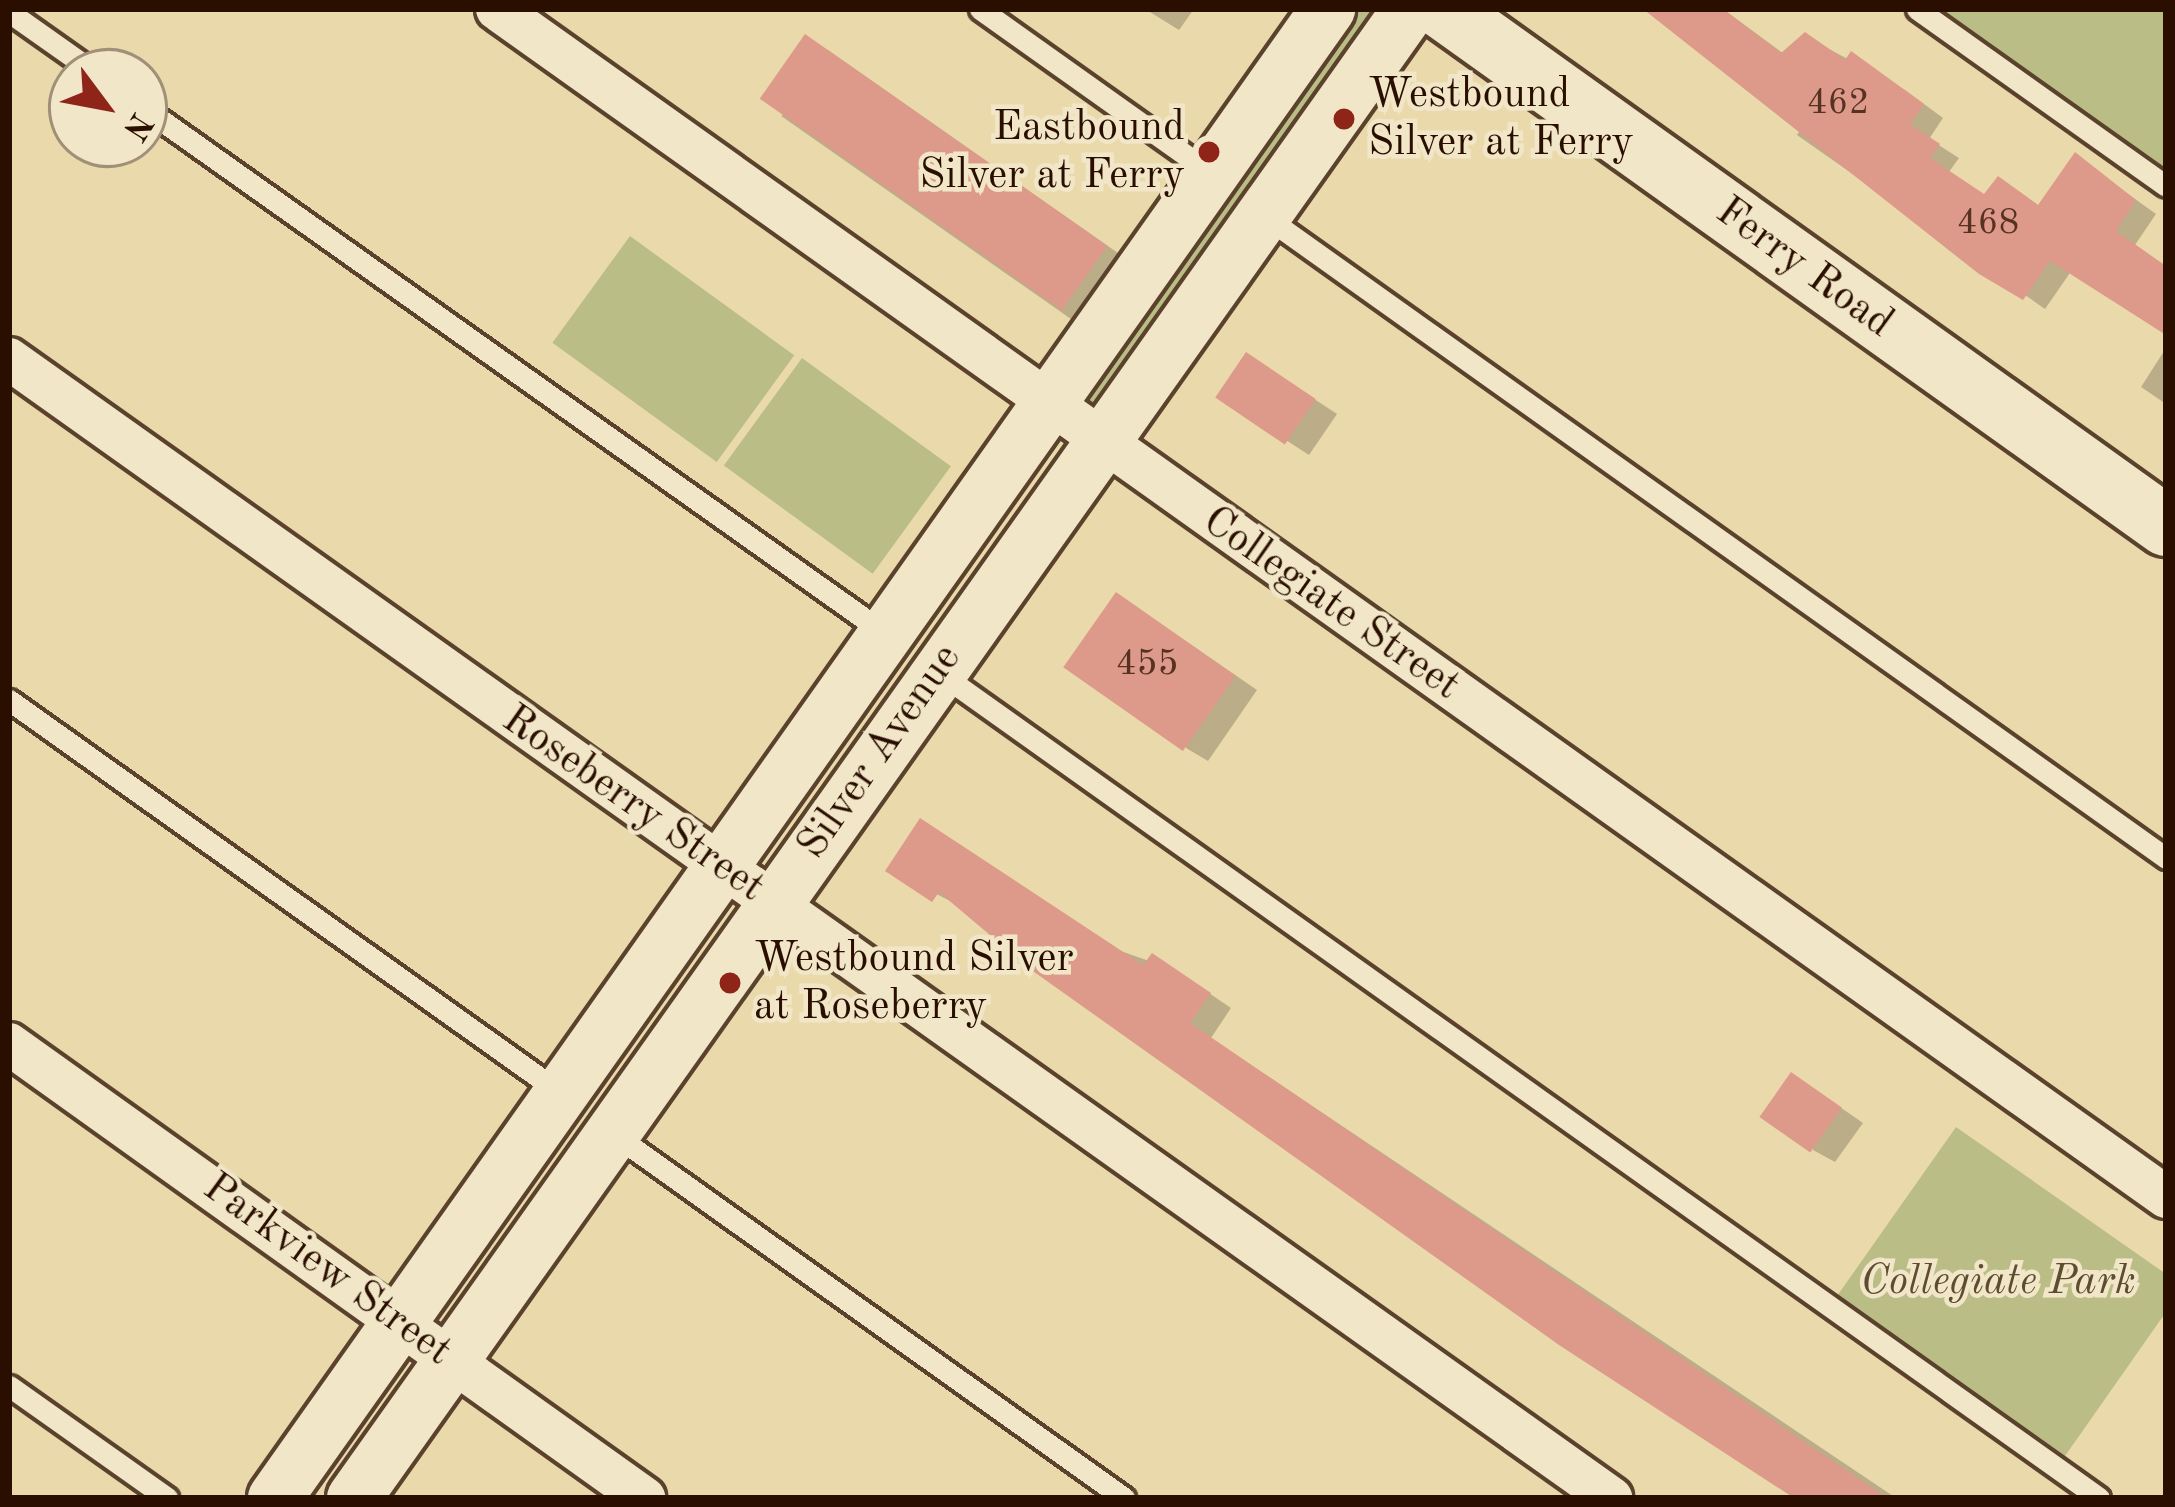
<!DOCTYPE html>
<style>
body{margin:0}
#map{position:relative;width:2175px;height:1507px;overflow:hidden;background:#ead9ab;font-family:"Old Standard TT",serif}
div>[style]{position:absolute}
.green>*{inset:0;background:#babe86;transform-origin:0 0}
.shadow>*{inset:0;background:#0003;transform-origin:0 0}
.building>*{inset:0;background:#dd9989;transform-origin:0 0}
.roads{filter:drop-shadow(3px 0 #5a422c) drop-shadow(-3px 0 #5a422c) drop-shadow(0 3px #5a422c) drop-shadow(0 -3px #5a422c)}
.service>*{height:21px;margin:-10.5px;padding:0 10.5px;transform-origin:10.5px;border-radius:10.5px;background:#f1e6c8}
.minor>*{height:42px;margin:-21px;padding:0 21px;transform-origin:21px;border-radius:21px;background:#f1e6c8}
.tertiary>*{height:54px;margin:-27px;padding:0 27px;transform-origin:27px;border-radius:27px;background:#f1e6c8}
.secondary>*{height:60px;margin:-30px;padding:0 30px;transform-origin:30px;border-radius:30px;background:#f1e6c8}
.dots>*{width:33px;height:33px;translate:-50% -50%;box-sizing:border-box;border:6px solid #f1e6c8;border-radius:50%}
span{translate:-50% -50%;white-space:nowrap;text-align:center;line-height:1.15;-webkit-text-stroke:9px #f1e6c8;paint-order:stroke}
.number-label{font-size:36px;color:#573223}
.number-label span{-webkit-text-stroke-width:0}
.poi-label{font-size:42px;color:#2a0f01}
.left{translate:0 -50%;text-align:left}
.right{translate:-100% -50%;text-align:right}
.street-label{font-size:42px;color:#2a0f01}
.park-label{font-size:42px;color:#5c4c30;font-style:italic}
.frame{position:absolute;inset:0;border:12px solid #2a0f01;pointer-events:none}
.north{position:absolute;left:48px;top:48px;width:120px;height:120px;box-sizing:border-box;background:#f1e6c8;border:3px solid #a19078;border-radius:50%;rotate:122deg;font-size:33px;font-weight:700;line-height:48px;text-align:center;color:#2a0f01}
.north::after{content:'';display:block;margin:auto;width:42px;height:54px;background:#8f2418;clip-path:polygon(50% 0,100% 100%,50% 72%,0 100%)}
</style>
<div id="map">
<div class="green">
<div style="clip-path:polygon(1328px 9px,1410px 9px,1100px 439px,1050px 402px)"></div>
<div style="clip-path:polygon(1917px 9px,2166px 9px,2166px 186px)"></div>
<div style="left:630px;top:236px;width:203px;height:132px;rotate:36deg"></div>
<div style="left:802px;top:358px;width:184px;height:133px;rotate:36deg"></div>
<div style="clip-path:polygon(1956px 1127px,2166px 1274px,2166px 1312px,2065px 1456px,1837px 1296px)"></div>
</div>
<div class="shadow">
<div style="clip-path:polygon(1145px 9px,1194px 9px,1179px 30px)"></div>
<div style="clip-path:polygon(1684px 9px,1723px 9px,1784px 54px,1805px 36px,1905px 90px,1943px 118px,1929px 139px,1959px 158px,1949px 172px,1986px 197px,2019px 192px,2041px 207px,2075px 156px,2156px 214px,2135px 245px,2166px 277px,2072px 270px,2045px 309px,1797px 135px,1804px 124px)"></div>
<div style="left:828px;top:50px;width:366px;height:81px;rotate:35deg"></div>
<div style="clip-path:polygon(2166px 348px,2166px 404px,2141px 387px)"></div>
<div style="clip-path:polygon(1269px 369px,1337px 414px,1309px 455px,1219px 397px)"></div>
<div style="clip-path:polygon(1139px 609px,1257px 690px,1208px 761px,1186px 748px)"></div>
<div style="clip-path:polygon(889px 870px,1175px 970px,1231px 1008px,1211px 1038px,1896px 1498px,1799px 1498px,960px 906px)"></div>
<div style="clip-path:polygon(1814px 1089px,1863px 1123px,1835px 1162px,1813px 1150px)"></div>
</div>
<div class="building">
<div style="clip-path:polygon(1643px 9px,1723px 9px,1781px 53px,1805px 32px,1845px 60px,1851px 51px,1924px 104px,1910px 124px,1940px 144px,1930px 158px,1984px 194px,1998px 176px,2038px 205px,2075px 152px,2136px 200px,2116px 231px,2166px 266px,2166px 335px,2050px 261px,2023px 300px,1979px 274px)"></div>
<div style="left:805px;top:34px;width:369px;height:79px;rotate:35deg"></div>
<div style="left:1246px;top:352px;width:84px;height:55px;rotate:34deg"></div>
<div style="left:1116px;top:592px;width:146px;height:92px;rotate:35deg"></div>
<div style="clip-path:polygon(920px 818px,1143px 965px,1152px 953px,1211px 993px,1190px 1023px,1887px 1498px,1794px 1498px,1559px 1345px,1030px 969px,939px 892px,932px 902px,885px 871px)"></div>
<div style="left:1791px;top:1072px;width:62px;height:55px;rotate:35deg"></div>
</div>
<div class="roads">
<div class="service">
<div style="left:980px;top:9px;width:283px;rotate:35.4deg"></div>
<div style="left:1917px;top:9px;width:305px;rotate:35.4deg"></div>
<div style="left:9px;top:12px;width:104px;rotate:35.2deg"></div>
<div style="left:144px;top:108px;width:910px;rotate:35.33deg"></div>
<div style="left:1263px;top:215px;width:1109px;rotate:35.45deg"></div>
<div style="left:941px;top:674px;width:1421px;rotate:35.43deg"></div>
<div style="left:9px;top:700px;width:678px;rotate:35.45deg"></div>
<div style="left:612px;top:1133px;width:629px;rotate:35.48deg"></div>
<div style="left:9px;top:1386px;width:194px;rotate:35.3deg"></div>
</div>
<div class="minor">
<div style="left:497px;top:9px;width:2049px;rotate:35.44deg"></div>
<div style="left:9px;top:359px;width:1966px;rotate:35.41deg"></div>
<div style="left:9px;top:1044px;width:781px;rotate:35.56deg"></div>
</div>
<div class="tertiary">
<div style="left:275px;top:1498px;width:1824px;rotate:-54.73deg"></div>
<div style="left:354px;top:1498px;width:1825px;rotate:-54.66deg"></div>
</div>
<div class="secondary">
<div style="left:1443px;top:9px;width:889px;rotate:35.57deg"></div>
</div>
</div>
<div class="dots">
<div style="left:1344px;top:119px;background:#8f2418"></div>
<div style="left:1209px;top:152px;background:#8f2418"></div>
<div style="left:730px;top:983px;background:#8f2418"></div>
</div>
<div class="number-label">
<span style="left:1838px;top:105px">462</span>
<span style="left:1988px;top:225px">468</span>
<span style="left:1147px;top:666px">455</span>
</div>
<div class="poi-label">
<span class="left" style="left:1368px;top:119px">Westbound<br>Silver at Ferry</span>
<span class="right" style="left:1185px;top:152px">Eastbound<br>Silver at Ferry</span>
<span class="left" style="left:754px;top:983px">Westbound Silver<br>at Roseberry</span>
</div>
<div class="street-label">
<span style="left:1804px;top:268px;rotate:36deg">Ferry Road</span>
<span style="left:1331px;top:604px;rotate:35deg">Collegiate Street</span>
<span style="left:880px;top:752px;rotate:-55deg">Silver Avenue</span>
<span style="left:633px;top:804px;rotate:35deg">Roseberry Street</span>
<span style="left:327px;top:1270px;rotate:36deg">Parkview Street</span>
</div>
<div class="park-label">
<span style="left:1998px;top:1282px">Collegiate Park</span>
</div>
<div class="frame"></div>
<div class="north">N</div>
</div>
